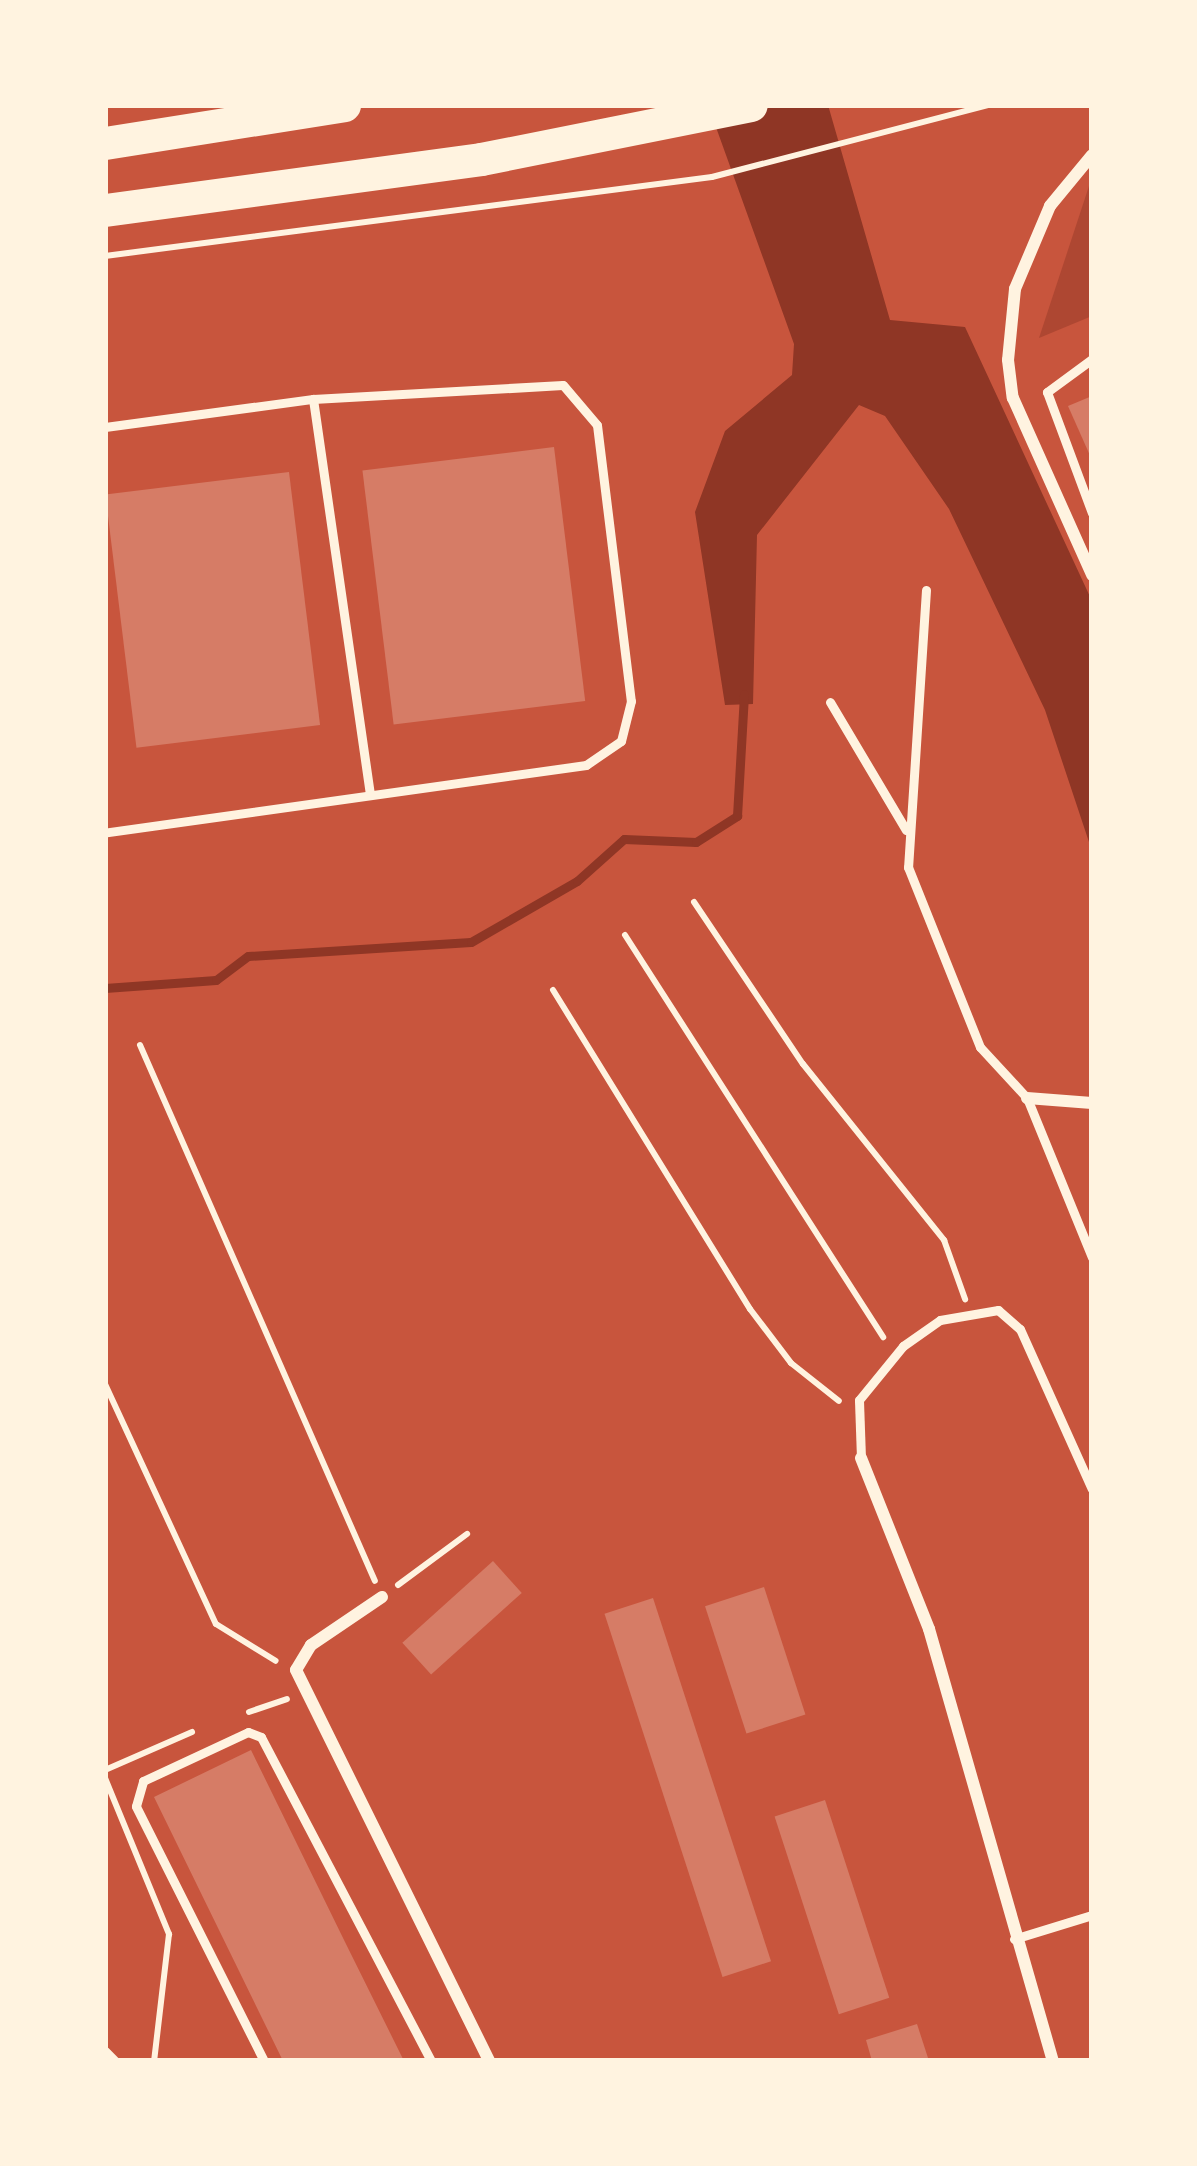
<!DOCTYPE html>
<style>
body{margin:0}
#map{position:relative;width:1197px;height:2166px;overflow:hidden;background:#c8553d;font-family:Overpass,sans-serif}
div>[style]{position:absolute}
.green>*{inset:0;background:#ae4732}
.water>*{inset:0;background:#8f3625}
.stream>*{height:9px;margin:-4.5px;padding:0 4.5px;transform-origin:4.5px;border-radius:4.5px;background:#8f3625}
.building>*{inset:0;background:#d67c66;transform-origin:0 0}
.path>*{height:6px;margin:-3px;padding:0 3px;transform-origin:3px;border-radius:3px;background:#fff3e0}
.service>*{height:9px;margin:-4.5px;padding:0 4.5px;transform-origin:4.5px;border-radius:4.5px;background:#fff3e0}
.minor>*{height:12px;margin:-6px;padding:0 6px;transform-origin:6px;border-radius:6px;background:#fff3e0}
.trunk>*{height:33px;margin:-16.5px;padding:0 16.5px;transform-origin:16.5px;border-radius:16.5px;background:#fff3e0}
span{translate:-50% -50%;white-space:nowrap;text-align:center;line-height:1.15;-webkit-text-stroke:12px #fff3e0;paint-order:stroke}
.frame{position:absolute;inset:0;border:108px solid #fff3e0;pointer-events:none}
</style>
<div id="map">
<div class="green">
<div style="clip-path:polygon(1092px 179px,1092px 316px,1039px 338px,1091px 180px)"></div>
</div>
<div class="water">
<div style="clip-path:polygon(708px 105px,828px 105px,890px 320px,965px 327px,1092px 601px,1092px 851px,1045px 710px,949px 509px,885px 416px,859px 405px,757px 535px,753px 704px,725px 705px,695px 512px,725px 431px,792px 375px,794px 344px)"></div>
</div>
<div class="stream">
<div style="left:105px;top:988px;width:111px;rotate:-4.1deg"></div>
<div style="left:216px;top:980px;width:40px;rotate:-37deg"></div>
<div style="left:248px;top:956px;width:223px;rotate:-3.6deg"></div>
<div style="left:471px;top:942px;width:122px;rotate:-29.9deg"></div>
<div style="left:577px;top:881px;width:63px;rotate:-41.8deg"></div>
<div style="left:624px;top:839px;width:72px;rotate:2.4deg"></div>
<div style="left:696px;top:842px;width:49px;rotate:-32.4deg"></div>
<div style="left:737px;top:816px;width:122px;rotate:-86.7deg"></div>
</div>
<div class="building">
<div style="clip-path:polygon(1092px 396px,1092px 460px,1068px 406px)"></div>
<div style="left:554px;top:447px;width:256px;height:193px;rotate:83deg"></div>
<div style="left:289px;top:472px;width:255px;height:185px;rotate:83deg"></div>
<div style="left:493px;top:1561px;width:43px;height:122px;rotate:48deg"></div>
<div style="left:764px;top:1587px;width:134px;height:62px;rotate:72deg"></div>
<div style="left:653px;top:1598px;width:382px;height:51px;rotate:72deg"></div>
<div style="clip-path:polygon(251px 1750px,345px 1942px,404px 2061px,283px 2061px,154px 1797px)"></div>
<div style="left:825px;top:1800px;width:208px;height:53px;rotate:72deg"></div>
<div style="clip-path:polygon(917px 2024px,929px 2061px,872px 2061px,866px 2040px)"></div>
</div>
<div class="path">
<div style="left:105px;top:256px;width:612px;rotate:-7.42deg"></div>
<div style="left:712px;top:177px;width:286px;rotate:-14.6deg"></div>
<div style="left:694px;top:902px;width:195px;rotate:56.1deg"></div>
<div style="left:803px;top:1064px;width:226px;rotate:51.3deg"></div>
<div style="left:944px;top:1240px;width:63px;rotate:70.4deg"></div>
<div style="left:625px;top:935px;width:478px;rotate:57.3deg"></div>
<div style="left:553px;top:990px;width:375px;rotate:58.3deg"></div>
<div style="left:750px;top:1309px;width:68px;rotate:52.8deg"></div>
<div style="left:791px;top:1363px;width:61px;rotate:38.4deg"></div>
<div style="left:140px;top:1045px;width:585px;rotate:66.33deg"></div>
<div style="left:105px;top:1384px;width:264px;rotate:65.2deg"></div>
<div style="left:216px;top:1624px;width:70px;rotate:31.7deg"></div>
<div style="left:398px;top:1585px;width:86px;rotate:-36.5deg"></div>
<div style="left:249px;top:1712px;width:40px;rotate:-18.9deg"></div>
<div style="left:105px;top:1770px;width:95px;rotate:-23.6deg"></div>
<div style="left:105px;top:1778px;width:169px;rotate:67.7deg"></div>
<div style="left:169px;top:1934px;width:128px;rotate:96.7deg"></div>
</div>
<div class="service">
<div style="left:1092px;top:359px;width:56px;rotate:143.7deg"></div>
<div style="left:1047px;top:392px;width:129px;rotate:69.6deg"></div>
<div style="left:313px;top:399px;width:400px;rotate:81.8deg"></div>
<div style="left:105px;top:427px;width:210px;rotate:-7.7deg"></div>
<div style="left:313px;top:399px;width:250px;rotate:-3.2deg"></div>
<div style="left:563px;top:385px;width:52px;rotate:49.6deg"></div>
<div style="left:597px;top:425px;width:278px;rotate:83deg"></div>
<div style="left:631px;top:701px;width:41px;rotate:104deg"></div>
<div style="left:621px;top:741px;width:42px;rotate:145.6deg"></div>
<div style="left:586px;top:765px;width:486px;rotate:172deg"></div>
<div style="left:926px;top:590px;width:278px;rotate:93.7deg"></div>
<div style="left:908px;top:867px;width:194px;rotate:68.2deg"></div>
<div style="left:980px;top:1047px;width:69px;rotate:47.3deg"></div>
<div style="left:1027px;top:1098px;width:172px;rotate:67.8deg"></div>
<div style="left:830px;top:702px;width:149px;rotate:59.3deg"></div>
<div style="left:861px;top:1458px;width:58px;rotate:-92deg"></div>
<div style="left:859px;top:1400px;width:70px;rotate:-50.8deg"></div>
<div style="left:903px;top:1346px;width:45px;rotate:-35.1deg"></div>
<div style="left:940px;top:1320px;width:59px;rotate:-9.8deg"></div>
<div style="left:998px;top:1310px;width:29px;rotate:41deg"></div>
<div style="left:1020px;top:1329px;width:175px;rotate:65.8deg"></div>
<div style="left:1014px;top:1939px;width:82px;rotate:-17.1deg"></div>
<div style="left:105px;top:2051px;width:14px;rotate:45deg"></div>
<div style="left:264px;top:2061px;width:285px;rotate:-116.7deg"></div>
<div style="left:136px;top:1806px;width:26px;rotate:-74deg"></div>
<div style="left:143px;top:1781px;width:116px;rotate:-25deg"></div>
<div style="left:248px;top:1732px;width:14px;rotate:21deg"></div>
<div style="left:261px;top:1737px;width:366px;rotate:62.3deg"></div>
</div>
<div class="minor">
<div style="left:1092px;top:155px;width:66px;rotate:129.5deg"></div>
<div style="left:1050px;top:206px;width:90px;rotate:112.9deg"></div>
<div style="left:1015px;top:289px;width:71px;rotate:95.6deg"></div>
<div style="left:1008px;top:360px;width:38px;rotate:83deg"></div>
<div style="left:1013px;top:398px;width:194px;rotate:65.9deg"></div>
<div style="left:1027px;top:1098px;width:65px;rotate:4.4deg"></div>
<div style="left:861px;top:1458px;width:184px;rotate:68.3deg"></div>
<div style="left:929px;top:1629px;width:449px;rotate:74deg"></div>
<div style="left:382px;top:1597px;width:86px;rotate:145.9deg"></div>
<div style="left:311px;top:1645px;width:29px;rotate:121deg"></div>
<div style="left:296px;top:1670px;width:436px;rotate:63.7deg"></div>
</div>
<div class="trunk">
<div style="left:105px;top:143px;width:242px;rotate:-9deg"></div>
<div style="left:105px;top:210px;width:379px;rotate:-7.7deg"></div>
<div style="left:481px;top:159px;width:275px;rotate:-11.3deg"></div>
</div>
<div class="frame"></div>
</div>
